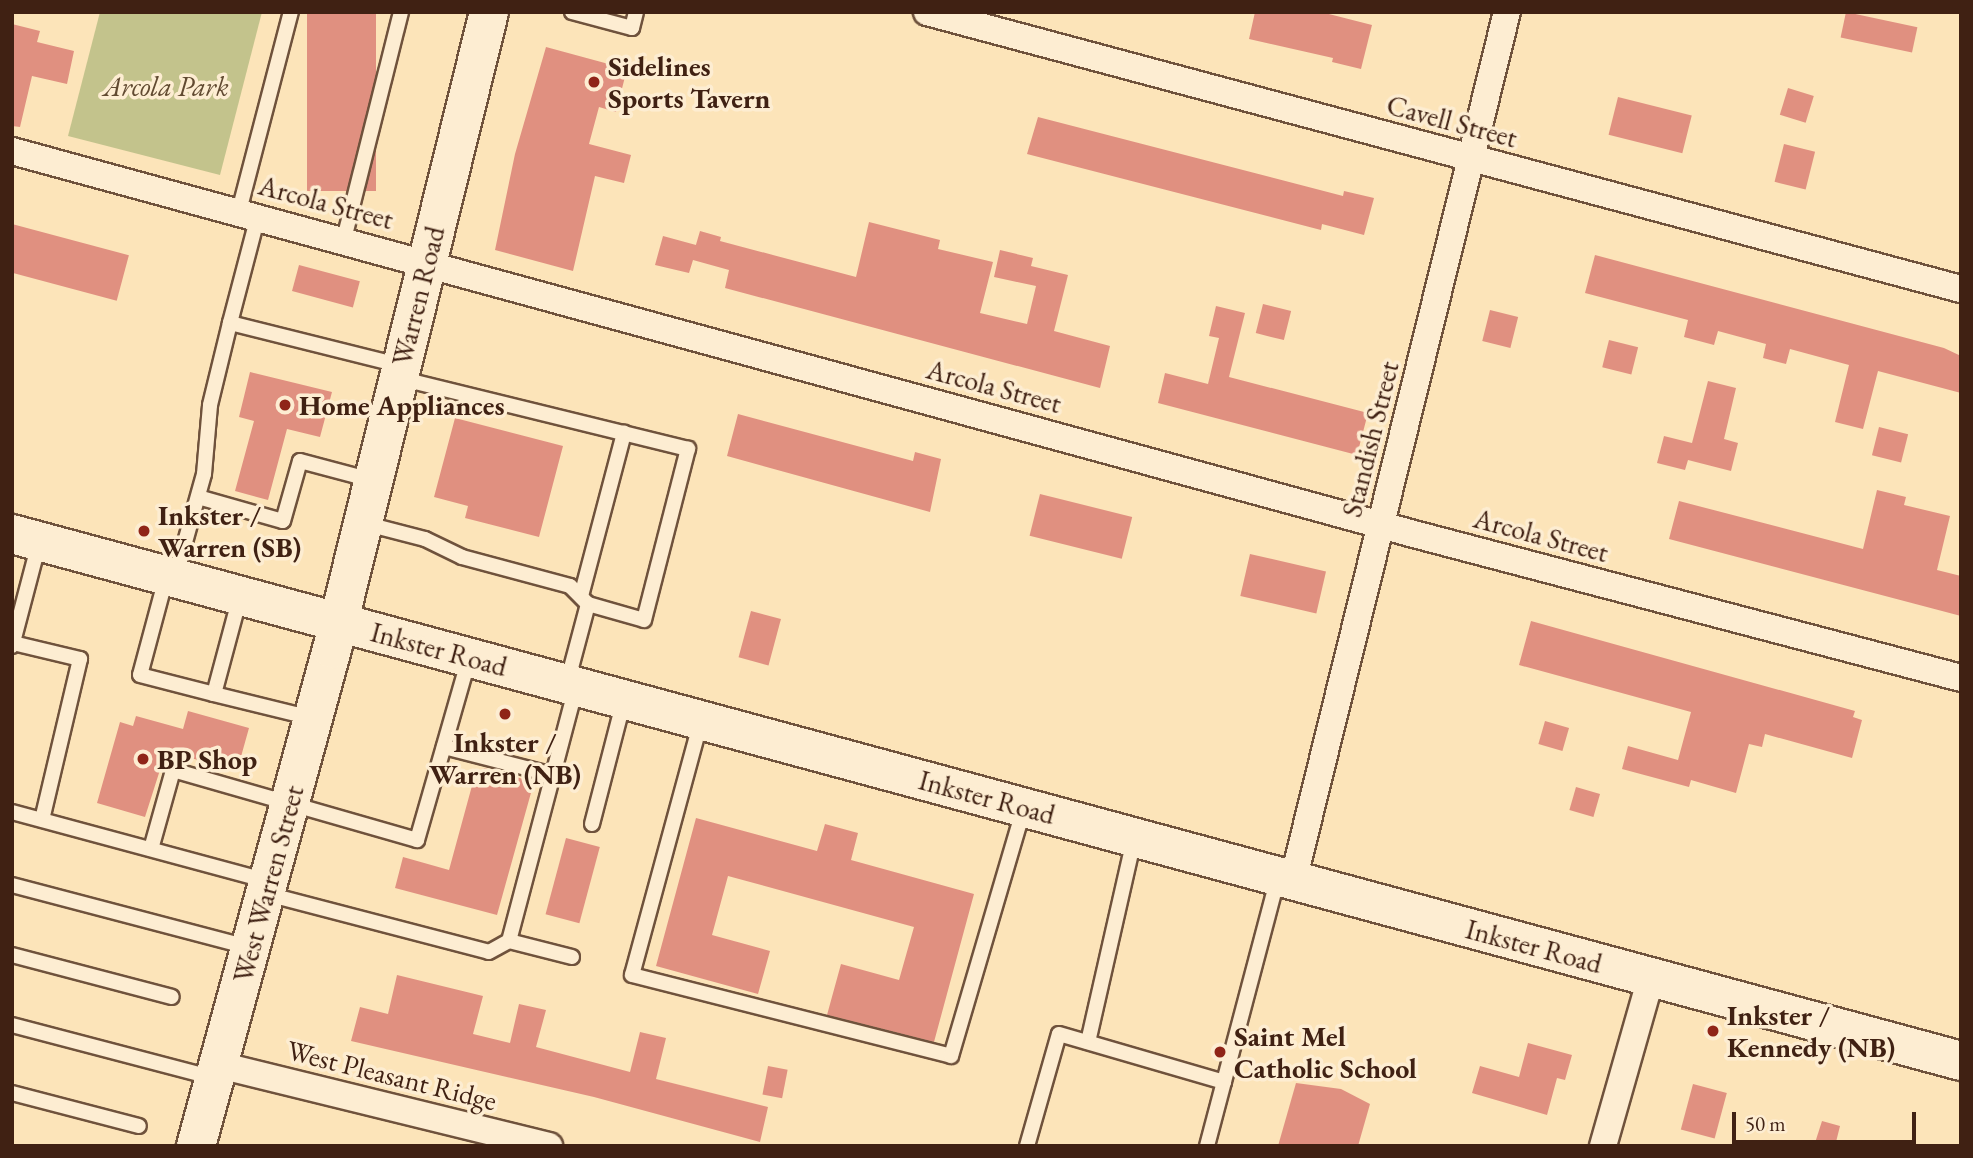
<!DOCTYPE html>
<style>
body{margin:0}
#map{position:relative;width:1973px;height:1158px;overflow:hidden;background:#fce4b9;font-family:"EB Garamond",serif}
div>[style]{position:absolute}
.green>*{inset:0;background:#c3c38c}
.building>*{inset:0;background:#e09080;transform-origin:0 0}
.roads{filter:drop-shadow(2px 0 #6f523c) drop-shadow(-2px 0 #6f523c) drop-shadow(0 2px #6f523c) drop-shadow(0 -2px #6f523c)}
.service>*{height:14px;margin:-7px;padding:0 7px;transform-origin:7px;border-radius:7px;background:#fdedd2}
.minor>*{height:26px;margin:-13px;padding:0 13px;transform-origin:13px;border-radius:13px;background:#fdedd2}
.secondary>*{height:38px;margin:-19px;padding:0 19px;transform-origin:19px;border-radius:19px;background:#fdedd2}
.dots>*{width:19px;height:19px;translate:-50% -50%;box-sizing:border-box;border:4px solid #fdedd2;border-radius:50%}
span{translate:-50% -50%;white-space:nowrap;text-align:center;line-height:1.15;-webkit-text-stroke:7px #fdedd2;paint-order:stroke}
.poi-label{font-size:28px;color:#402113;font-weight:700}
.left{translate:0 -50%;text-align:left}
.park-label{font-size:28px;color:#614a31;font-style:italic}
.street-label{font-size:28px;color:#402113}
.frame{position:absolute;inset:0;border:14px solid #402113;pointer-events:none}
.scale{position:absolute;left:1732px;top:1112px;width:184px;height:32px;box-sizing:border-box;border:4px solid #402113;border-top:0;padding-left:9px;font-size:21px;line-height:24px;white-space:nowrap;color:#402113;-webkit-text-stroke:5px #fdedd2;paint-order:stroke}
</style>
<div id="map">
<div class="green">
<div style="clip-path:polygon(100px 12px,262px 12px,220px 175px,68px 136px)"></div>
</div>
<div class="building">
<div style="left:307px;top:12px;width:69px;height:179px"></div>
<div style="clip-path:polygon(1255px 12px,1321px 12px,1372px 25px,1361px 69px,1332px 62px,1333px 58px,1249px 39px)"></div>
<div style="left:1846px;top:12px;width:73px;height:26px;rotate:12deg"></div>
<div style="clip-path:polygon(12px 24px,40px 31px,37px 42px,74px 51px,67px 84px,32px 76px,20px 127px,12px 126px)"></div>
<div style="clip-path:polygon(546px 47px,627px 69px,616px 112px,599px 107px,589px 144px,631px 155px,624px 183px,595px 176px,573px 271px,495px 250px,515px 154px)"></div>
<div style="left:1788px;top:88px;width:27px;height:28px;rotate:17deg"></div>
<div style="left:1618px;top:97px;width:76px;height:39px;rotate:14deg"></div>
<div style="clip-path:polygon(1038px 117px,1343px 196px,1344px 191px,1374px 198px,1364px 235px,1322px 224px,1321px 230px,1027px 154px)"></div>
<div style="left:1784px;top:144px;width:32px;height:39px;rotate:14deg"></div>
<div style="clip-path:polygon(869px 222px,940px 240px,938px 249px,993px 262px,980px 313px,1027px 324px,1036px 286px,994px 277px,1000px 250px,1033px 258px,1031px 266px,1068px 275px,1054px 331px,1110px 346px,1100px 388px,725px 288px,729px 270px,693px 260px,689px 273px,655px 265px,663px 236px,696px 245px,695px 248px,700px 231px,721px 237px,720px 241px,856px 277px)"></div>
<div style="left:12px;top:224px;width:121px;height:47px;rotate:15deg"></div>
<div style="clip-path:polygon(1595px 255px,1944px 348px,1961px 356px,1961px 393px,1878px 371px,1863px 429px,1835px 422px,1849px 365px,1790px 349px,1786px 364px,1763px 358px,1766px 344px,1718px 331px,1714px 345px,1684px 337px,1688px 320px,1585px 293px)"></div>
<div style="left:299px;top:265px;width:63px;height:27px;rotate:15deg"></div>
<div style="left:1263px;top:304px;width:29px;height:30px;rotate:14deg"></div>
<div style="clip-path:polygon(1216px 306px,1245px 313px,1229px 377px,1368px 413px,1357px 455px,1158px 403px,1165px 373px,1208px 384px,1219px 338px,1209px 336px)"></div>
<div style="left:1490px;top:310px;width:29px;height:32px;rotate:14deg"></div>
<div style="left:1609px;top:340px;width:30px;height:28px;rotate:14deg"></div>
<div style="clip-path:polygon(250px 372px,332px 392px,320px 437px,287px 429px,268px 500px,235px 491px,254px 421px,239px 417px)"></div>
<div style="clip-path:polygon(1708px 381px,1736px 388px,1724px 439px,1738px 443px,1731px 471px,1688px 460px,1685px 470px,1657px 463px,1664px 436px,1692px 443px)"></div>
<div style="clip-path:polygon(738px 414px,913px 461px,915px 452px,941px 459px,930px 512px,727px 456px)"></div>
<div style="clip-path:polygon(455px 418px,563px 446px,539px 537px,465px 518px,468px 506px,434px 497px)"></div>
<div style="left:1879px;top:427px;width:30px;height:29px;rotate:14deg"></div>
<div style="clip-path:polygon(1877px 490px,1906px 497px,1904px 505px,1950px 516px,1937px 570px,1961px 576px,1961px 616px,1669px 539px,1679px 501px,1863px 549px)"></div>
<div style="left:1040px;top:494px;width:95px;height:43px;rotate:14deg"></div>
<div style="left:1250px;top:554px;width:78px;height:43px;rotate:13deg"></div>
<div style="left:751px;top:611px;width:31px;height:48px;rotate:15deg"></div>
<div style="clip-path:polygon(1531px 621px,1855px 711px,1853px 717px,1862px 720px,1852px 758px,1765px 734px,1762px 747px,1749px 744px,1736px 793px,1691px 780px,1689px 787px,1622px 769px,1628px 746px,1678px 760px,1691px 712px,1519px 665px)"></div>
<div style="clip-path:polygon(188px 711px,249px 728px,237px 771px,166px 751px,145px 817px,97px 803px,120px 722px,133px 726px,136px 716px,183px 729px)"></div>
<div style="left:1545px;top:721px;width:25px;height:24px;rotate:16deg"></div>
<div style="clip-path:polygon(484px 768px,534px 782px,497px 915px,395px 888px,403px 857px,449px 870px,473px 782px,479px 784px)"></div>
<div style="left:1576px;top:787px;width:25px;height:24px;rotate:16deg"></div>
<div style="clip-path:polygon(696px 818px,817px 851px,825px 824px,858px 833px,851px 860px,974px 894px,934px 1042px,827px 1015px,841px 964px,899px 980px,914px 927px,728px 876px,712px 935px,770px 951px,758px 994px,656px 966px)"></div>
<div style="left:566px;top:838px;width:35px;height:79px;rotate:15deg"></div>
<div style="clip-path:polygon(397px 975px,483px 996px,473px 1034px,510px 1043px,519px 1004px,546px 1010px,536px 1047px,630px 1072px,640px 1032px,666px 1038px,656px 1079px,768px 1107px,760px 1142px,594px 1097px,351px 1041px,360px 1007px,388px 1014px)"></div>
<div style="clip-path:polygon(1528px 1043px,1572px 1055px,1565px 1080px,1557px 1078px,1547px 1115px,1472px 1093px,1480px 1066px,1519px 1077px)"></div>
<div style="left:768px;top:1066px;width:20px;height:29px;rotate:11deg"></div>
<div style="clip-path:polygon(1296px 1083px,1341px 1089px,1370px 1104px,1358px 1146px,1278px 1146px)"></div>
<div style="left:1693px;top:1084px;width:35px;height:47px;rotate:15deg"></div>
<div style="clip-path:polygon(1822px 1121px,1840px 1126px,1835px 1146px,1814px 1146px)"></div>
</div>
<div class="roads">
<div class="service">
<div style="left:572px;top:12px;width:62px;rotate:14.9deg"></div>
<div style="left:632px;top:28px;width:16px;rotate:-76deg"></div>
<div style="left:239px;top:211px;width:206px;rotate:-75.4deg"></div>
<div style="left:258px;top:216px;width:111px;rotate:104.7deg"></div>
<div style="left:230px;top:323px;width:174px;rotate:14deg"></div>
<div style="left:344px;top:239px;width:234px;rotate:-75.9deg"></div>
<div style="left:198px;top:497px;width:88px;rotate:15.8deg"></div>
<div style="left:283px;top:521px;width:62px;rotate:-74.2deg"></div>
<div style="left:300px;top:461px;width:74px;rotate:14.8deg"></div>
<div style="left:363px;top:523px;width:64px;rotate:14.5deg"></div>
<div style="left:425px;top:539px;width:41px;rotate:25.9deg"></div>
<div style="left:462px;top:557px;width:112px;rotate:15deg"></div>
<div style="left:570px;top:586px;width:25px;rotate:45deg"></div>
<div style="left:588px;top:604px;width:58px;rotate:15.9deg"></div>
<div style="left:644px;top:620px;width:177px;rotate:-75.6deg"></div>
<div style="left:688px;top:449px;width:297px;rotate:-166.2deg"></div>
<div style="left:166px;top:578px;width:100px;rotate:105deg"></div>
<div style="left:140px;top:675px;width:76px;rotate:14.4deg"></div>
<div style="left:214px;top:694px;width:100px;rotate:-75deg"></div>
<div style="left:175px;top:578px;width:108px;rotate:-74.4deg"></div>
<div style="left:204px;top:474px;width:69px;rotate:-85deg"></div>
<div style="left:210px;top:405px;width:84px;rotate:-76.3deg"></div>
<div style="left:581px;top:596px;width:169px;rotate:-75.2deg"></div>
<div style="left:13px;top:643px;width:69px;rotate:13.4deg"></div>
<div style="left:80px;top:659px;width:165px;rotate:103.3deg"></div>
<div style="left:12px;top:646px;width:106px;rotate:-75.3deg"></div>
<div style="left:567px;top:683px;width:82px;rotate:-75.1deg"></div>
<div style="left:214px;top:694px;width:101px;rotate:13.8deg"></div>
<div style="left:701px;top:721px;width:263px;rotate:105.2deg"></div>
<div style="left:632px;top:975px;width:329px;rotate:14.2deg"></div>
<div style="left:951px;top:1056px;width:259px;rotate:-73.6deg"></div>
<div style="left:444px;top:747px;width:113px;rotate:14.4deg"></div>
<div style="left:12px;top:812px;width:264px;rotate:15.1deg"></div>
<div style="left:592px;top:824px;width:128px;rotate:-75.5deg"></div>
<div style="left:151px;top:849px;width:82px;rotate:-74.4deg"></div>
<div style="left:173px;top:770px;width:254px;rotate:16deg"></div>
<div style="left:417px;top:840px;width:188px;rotate:-74deg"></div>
<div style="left:12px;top:885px;width:244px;rotate:14.7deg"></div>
<div style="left:267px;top:894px;width:229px;rotate:14.6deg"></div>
<div style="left:489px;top:952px;width:23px;rotate:-29deg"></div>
<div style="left:12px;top:955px;width:165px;rotate:14.7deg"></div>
<div style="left:572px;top:957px;width:65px;rotate:-165.7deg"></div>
<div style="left:509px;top:941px;width:263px;rotate:-75.2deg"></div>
<div style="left:12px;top:1025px;width:209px;rotate:14.7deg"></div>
<div style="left:1088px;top:1042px;width:208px;rotate:-77.2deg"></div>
<div style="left:12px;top:1093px;width:131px;rotate:14.6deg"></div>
<div style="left:1027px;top:1146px;width:116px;rotate:-74.1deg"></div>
<div style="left:1059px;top:1034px;width:172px;rotate:16.2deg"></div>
<div style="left:1207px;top:1146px;width:277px;rotate:-75.2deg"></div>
</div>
<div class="minor">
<div style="left:927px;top:12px;width:1070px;rotate:15deg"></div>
<div style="left:12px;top:151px;width:1449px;rotate:15.28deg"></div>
<div style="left:1410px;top:533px;width:570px;rotate:14.74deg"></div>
<div style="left:1293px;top:881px;width:895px;rotate:-76.17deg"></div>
<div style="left:219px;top:1065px;width:340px;rotate:13.8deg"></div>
<div style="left:1603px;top:1146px;width:175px;rotate:-74.1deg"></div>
</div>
<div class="secondary">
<div style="left:12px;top:534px;width:2019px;rotate:15.13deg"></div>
<div style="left:196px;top:1146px;width:515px;rotate:-74.7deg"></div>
<div style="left:332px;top:649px;width:656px;rotate:-76.15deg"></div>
</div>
</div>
<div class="dots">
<div style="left:594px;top:82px;background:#8f2418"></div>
<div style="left:285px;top:405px;background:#8f2418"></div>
<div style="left:144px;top:531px;background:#8f2418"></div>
<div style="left:505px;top:714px;background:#8f2418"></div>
<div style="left:143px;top:759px;background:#8f2418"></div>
<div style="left:1713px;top:1031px;background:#8f2418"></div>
<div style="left:1220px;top:1052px;background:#8f2418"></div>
</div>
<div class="poi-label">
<span class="left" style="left:608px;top:82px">Sidelines<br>Sports Tavern</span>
<span class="left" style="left:299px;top:405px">Home Appliances</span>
<span class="left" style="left:158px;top:531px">Inkster /<br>Warren (SB)</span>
<span style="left:505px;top:758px">Inkster /<br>Warren (NB)</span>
<span class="left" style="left:157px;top:759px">BP Shop</span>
<span class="left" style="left:1727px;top:1031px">Inkster /<br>Kennedy (NB)</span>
<span class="left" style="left:1234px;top:1052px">Saint Mel<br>Catholic School</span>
</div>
<div class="park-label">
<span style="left:166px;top:86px">Arcola Park</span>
</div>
<div class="street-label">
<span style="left:1452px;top:121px;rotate:15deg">Cavell Street</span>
<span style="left:326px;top:202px;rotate:15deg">Arcola Street</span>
<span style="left:418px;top:296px;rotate:-76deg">Warren Road</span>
<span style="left:994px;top:386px;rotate:15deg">Arcola Street</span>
<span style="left:1370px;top:439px;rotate:-76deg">Standish Street</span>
<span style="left:1541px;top:535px;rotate:15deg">Arcola Street</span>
<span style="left:439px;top:649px;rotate:15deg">Inkster Road</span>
<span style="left:987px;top:797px;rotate:15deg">Inkster Road</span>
<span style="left:268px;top:884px;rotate:-75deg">West Warren Street</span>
<span style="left:1534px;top:946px;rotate:15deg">Inkster Road</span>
<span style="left:392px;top:1075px;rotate:14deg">West Pleasant Ridge</span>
</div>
<div class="frame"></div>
<div class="scale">50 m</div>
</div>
